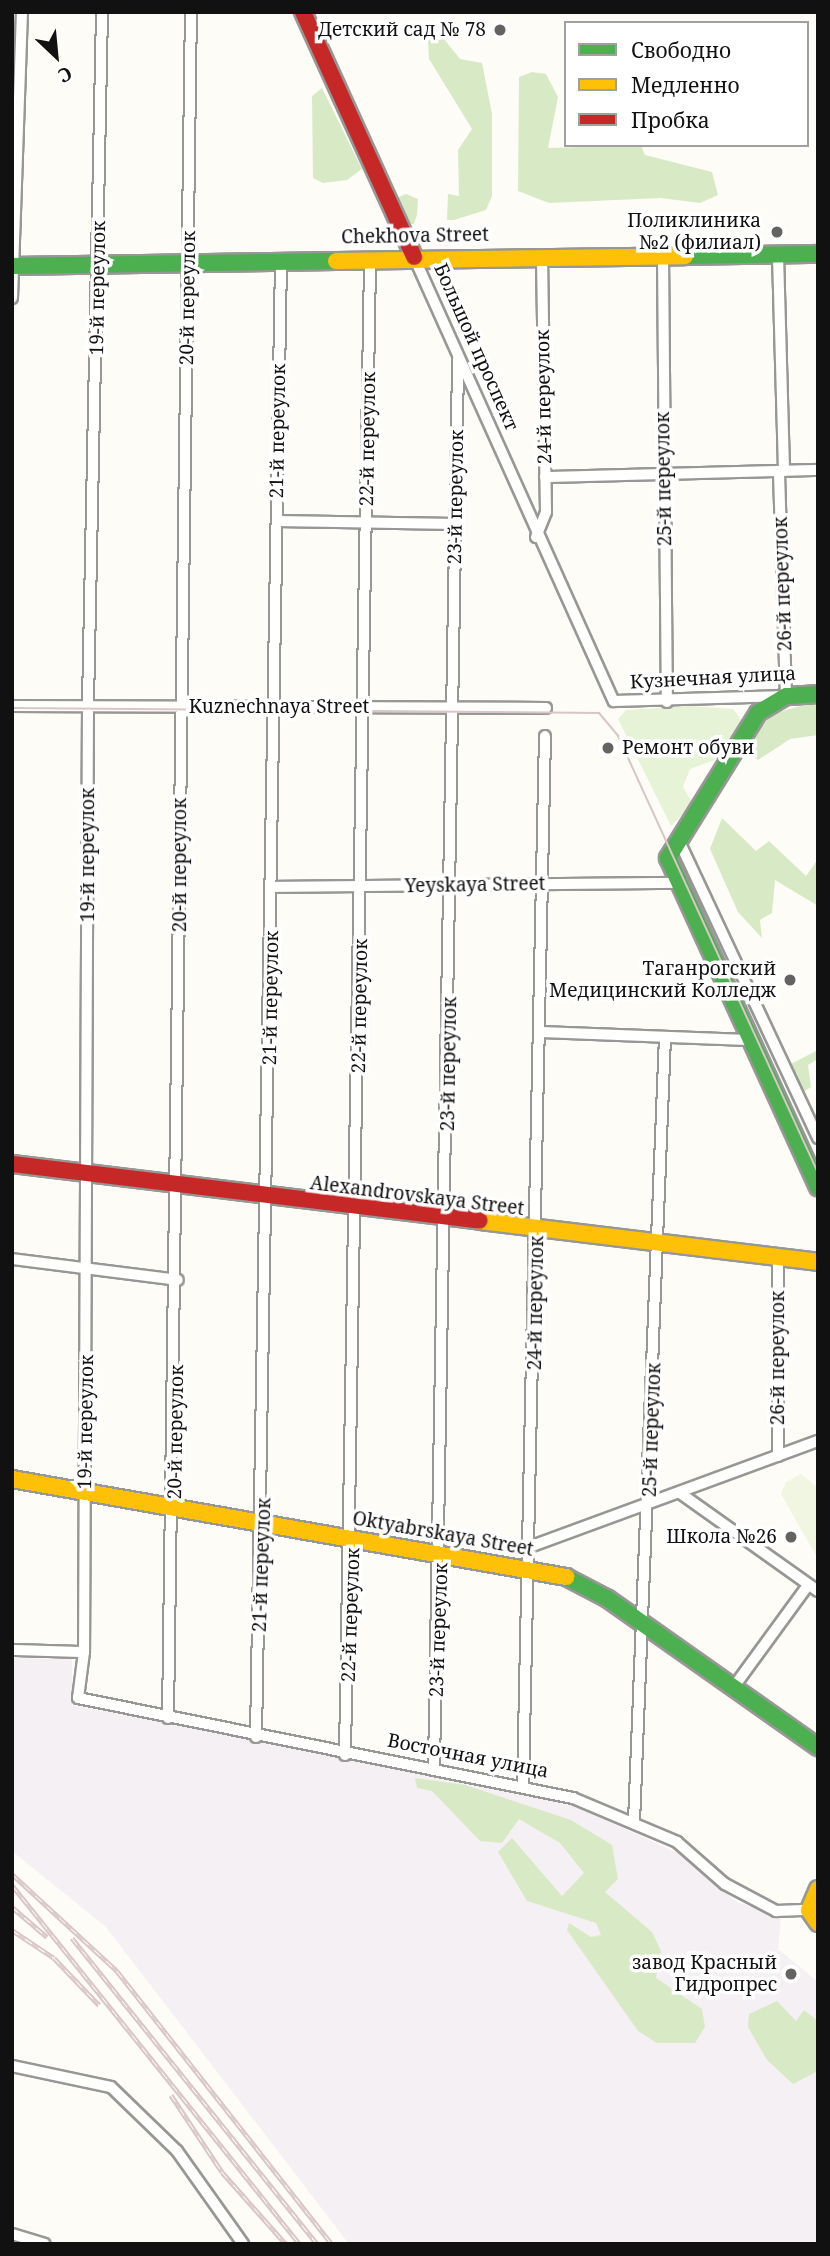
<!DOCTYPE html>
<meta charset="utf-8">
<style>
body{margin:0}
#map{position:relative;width:830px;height:2256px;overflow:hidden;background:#fdfcf7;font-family:"Noto Serif",serif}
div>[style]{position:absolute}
.industrial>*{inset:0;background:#f5f0f3}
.green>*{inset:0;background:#e7f3d7}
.forest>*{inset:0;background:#d8eac5}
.pitch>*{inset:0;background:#f0f6e1}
.roads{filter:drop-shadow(2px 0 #979795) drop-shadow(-2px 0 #979795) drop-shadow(0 2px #979795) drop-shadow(0 -2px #979795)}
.street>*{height:10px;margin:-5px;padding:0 5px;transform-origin:5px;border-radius:5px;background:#fffffe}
.fast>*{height:16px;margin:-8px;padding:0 8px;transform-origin:8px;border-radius:8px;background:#4caf50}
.slow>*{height:16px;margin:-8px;padding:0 8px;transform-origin:8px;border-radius:8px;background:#ffc107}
.jam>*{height:16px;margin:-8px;padding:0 8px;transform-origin:8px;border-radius:8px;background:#c62828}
.tram>*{height:2px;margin:-1px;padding:0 1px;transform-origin:1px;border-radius:1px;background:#d9c6c7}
.rail>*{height:5px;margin-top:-2.5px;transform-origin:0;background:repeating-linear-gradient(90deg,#fff 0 8px,#d9c6c7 0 16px);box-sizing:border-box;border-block:2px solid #d9c6c7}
.dots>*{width:19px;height:19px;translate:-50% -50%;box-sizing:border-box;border:4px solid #fff;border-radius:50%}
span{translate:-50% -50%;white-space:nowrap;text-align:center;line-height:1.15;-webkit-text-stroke:7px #fff;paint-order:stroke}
.poi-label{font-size:19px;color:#111}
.right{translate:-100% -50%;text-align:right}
.left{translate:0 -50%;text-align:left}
.street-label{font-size:19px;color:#111}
.frame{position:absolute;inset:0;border:14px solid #111;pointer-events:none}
.legend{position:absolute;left:564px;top:21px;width:245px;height:126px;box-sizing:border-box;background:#fff;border:2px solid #a0a0a0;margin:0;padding:9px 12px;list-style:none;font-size:21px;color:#111}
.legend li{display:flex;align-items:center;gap:14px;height:35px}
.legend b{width:35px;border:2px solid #a0a0a0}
.north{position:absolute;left:21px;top:21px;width:70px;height:70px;-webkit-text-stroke:5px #fff;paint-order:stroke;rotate:154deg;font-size:19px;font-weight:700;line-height:28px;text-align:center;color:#111}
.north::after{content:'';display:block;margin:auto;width:24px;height:32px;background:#111;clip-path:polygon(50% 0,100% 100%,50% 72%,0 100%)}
</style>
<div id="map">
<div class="industrial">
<div style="clip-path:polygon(12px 1658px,72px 1659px,72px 1705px,555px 1797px,680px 1854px,737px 1902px,781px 1917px,778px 1949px,818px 1982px,818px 2244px,349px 2244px,106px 1927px,12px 1851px)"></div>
</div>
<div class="green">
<div style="clip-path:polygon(690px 706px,733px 709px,743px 722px,717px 759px,690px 769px,683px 787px,693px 804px,671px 826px,618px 719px,626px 710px)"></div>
</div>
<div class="forest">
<div style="clip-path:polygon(436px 29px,460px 59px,482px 63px,492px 114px,492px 196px,486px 210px,454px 220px,447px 220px,448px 194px,459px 196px,458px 150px,472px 129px,429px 59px,428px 42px)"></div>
<div style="clip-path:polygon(532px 72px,546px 74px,558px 97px,548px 148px,641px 145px,645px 155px,712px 172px,718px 195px,700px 203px,661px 198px,549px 203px,518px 191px,519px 77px)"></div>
<div style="clip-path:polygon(322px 88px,362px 169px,347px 180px,323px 183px,313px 178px,312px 96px)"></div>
<div style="clip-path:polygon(406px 194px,418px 199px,417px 215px,414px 224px,404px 225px,394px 199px)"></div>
<div style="clip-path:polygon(818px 701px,818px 735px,790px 739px,758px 760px,744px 749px,772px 714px)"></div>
<div style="clip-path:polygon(722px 818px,756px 851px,769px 841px,806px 876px,818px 859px,818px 906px,775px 880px,772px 913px,760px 920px,762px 938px,738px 912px,710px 849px)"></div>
<div style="clip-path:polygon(818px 1050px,818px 1059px,808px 1065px,811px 1087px,800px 1094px,797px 1074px,787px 1066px)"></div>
<div style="clip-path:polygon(415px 1778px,465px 1785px,571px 1820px,612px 1845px,618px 1879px,605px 1892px,652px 1932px,661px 1951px,656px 1978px,702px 2009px,705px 2027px,695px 2043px,657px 2043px,638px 2031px,567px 1930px,569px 1923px,591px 1937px,601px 1935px,596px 1923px,527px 1901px,498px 1852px,512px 1838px,562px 1896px,584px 1873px,560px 1843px,519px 1819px,502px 1843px,480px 1841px,432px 1791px,417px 1788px)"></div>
<div style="clip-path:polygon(777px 2001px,796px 2021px,804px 2010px,818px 2021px,818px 2071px,793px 2084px,767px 2060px,748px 2027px,749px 2014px)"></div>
</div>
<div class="pitch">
<div style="clip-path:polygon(801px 1474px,818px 1488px,818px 1559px,781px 1494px,786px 1482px)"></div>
</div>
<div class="roads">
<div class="street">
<div style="left:102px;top:12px;width:694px;rotate:91.16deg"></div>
<div style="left:88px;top:706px;width:946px;rotate:90.24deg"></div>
<div style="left:84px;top:1652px;width:46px;rotate:97.4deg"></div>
<div style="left:78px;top:1698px;width:505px;rotate:11.42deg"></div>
<div style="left:573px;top:1798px;width:113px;rotate:22.9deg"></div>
<div style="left:677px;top:1842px;width:64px;rotate:41.2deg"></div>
<div style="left:725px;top:1884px;width:58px;rotate:27.9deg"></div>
<div style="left:776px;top:1911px;width:33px;rotate:-2deg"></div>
<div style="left:663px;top:255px;width:447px;rotate:89.5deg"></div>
<div style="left:778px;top:255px;width:216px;rotate:88.4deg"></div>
<div style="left:414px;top:257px;width:487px;rotate:65.8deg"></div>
<div style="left:614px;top:701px;width:172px;rotate:-1.7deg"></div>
<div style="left:786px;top:696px;width:225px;rotate:-91.8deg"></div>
<div style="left:12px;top:298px;width:286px;rotate:-88deg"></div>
<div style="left:545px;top:477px;width:273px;rotate:-1.5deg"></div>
<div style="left:277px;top:521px;width:179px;rotate:1deg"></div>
<div style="left:536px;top:537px;width:27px;rotate:-68deg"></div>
<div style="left:546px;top:512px;width:256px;rotate:-90.9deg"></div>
<div style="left:12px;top:706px;width:534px;rotate:0.21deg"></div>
<div style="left:679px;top:841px;width:328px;rotate:64.9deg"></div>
<div style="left:272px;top:887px;width:406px;rotate:-0.6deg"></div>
<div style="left:540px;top:1032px;width:209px;rotate:2.2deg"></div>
<div style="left:12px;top:1259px;width:167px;rotate:7.2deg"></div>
<div style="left:778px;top:1456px;width:197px;rotate:-90deg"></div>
<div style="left:680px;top:1493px;width:169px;rotate:35.4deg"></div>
<div style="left:532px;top:1546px;width:305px;rotate:-20.2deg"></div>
<div style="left:12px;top:1650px;width:72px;rotate:1.6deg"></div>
<div style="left:733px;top:1688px;width:127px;rotate:-53.9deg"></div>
<div style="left:168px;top:1718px;width:1706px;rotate:-89.23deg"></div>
<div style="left:256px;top:1737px;width:1478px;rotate:-89.03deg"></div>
<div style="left:345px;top:1755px;width:1497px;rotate:-89.04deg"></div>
<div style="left:434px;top:1768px;width:1409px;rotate:-89.02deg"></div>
<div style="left:523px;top:1785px;width:1049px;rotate:-88.8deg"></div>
<div style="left:634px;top:1822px;width:786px;rotate:-87.74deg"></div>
<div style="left:12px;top:2066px;width:101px;rotate:12deg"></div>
<div style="left:111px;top:2087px;width:92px;rotate:44.1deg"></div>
<div style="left:177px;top:2151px;width:114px;rotate:54.6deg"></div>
<div style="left:12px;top:2234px;width:34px;rotate:17deg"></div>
</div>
<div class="fast">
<div style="left:685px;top:256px;width:133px;rotate:-0.9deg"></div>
<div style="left:12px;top:266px;width:324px;rotate:-0.9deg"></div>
<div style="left:818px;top:694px;width:32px;rotate:176deg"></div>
<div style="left:786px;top:696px;width:33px;rotate:149deg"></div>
<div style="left:758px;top:713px;width:171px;rotate:121.8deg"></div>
<div style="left:668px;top:858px;width:362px;rotate:65.5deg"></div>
<div style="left:566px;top:1577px;width:47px;rotate:27.6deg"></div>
<div style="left:608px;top:1599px;width:257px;rotate:35.2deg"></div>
</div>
<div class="slow">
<div style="left:336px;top:261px;width:349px;rotate:-0.8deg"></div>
<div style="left:480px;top:1221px;width:340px;rotate:6.9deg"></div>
<div style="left:12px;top:1479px;width:563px;rotate:10.03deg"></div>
<div style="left:818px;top:1889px;width:23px;rotate:113deg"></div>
<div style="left:809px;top:1910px;width:16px;rotate:55deg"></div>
</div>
<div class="jam">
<div style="left:303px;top:12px;width:269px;rotate:65.6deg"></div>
<div style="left:12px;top:1164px;width:471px;rotate:6.9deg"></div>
</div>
</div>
<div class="tram">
<div style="left:12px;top:708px;width:587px;rotate:0.49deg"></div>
<div style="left:599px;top:713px;width:30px;rotate:50deg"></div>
<div style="left:618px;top:736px;width:480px;rotate:65.4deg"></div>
</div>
<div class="rail">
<div style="left:12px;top:1874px;width:143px;rotate:42.7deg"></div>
<div style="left:117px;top:1971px;width:347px;rotate:51.8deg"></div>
<div style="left:12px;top:1885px;width:460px;rotate:51.3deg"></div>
<div style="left:12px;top:1907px;width:46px;rotate:40.6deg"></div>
<div style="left:12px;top:1930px;width:50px;rotate:33.7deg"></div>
<div style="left:54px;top:1958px;width:65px;rotate:46.2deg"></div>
<div style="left:72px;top:1938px;width:392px;rotate:51.3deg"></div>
<div style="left:171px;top:2095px;width:92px;rotate:56.5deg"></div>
<div style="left:222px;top:2172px;width:96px;rotate:48.4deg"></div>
</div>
<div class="dots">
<div style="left:500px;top:30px;background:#646362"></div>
<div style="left:777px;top:232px;background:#646362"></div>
<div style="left:608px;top:748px;background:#646362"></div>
<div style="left:790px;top:980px;background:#646362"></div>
<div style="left:791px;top:1537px;background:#646362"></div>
<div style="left:791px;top:1974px;background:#646362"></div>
</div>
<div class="poi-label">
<span class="right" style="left:486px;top:30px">Детский сад № 78</span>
<span class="right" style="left:761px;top:232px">Поликлиника<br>№2 (филиал)</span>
<span class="left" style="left:622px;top:748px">Ремонт обуви</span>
<span class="right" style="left:776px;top:980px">Таганрогский<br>Медицинский Колледж</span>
<span class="right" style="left:777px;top:1537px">Школа №26</span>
<span class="right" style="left:777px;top:1974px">завод Красный<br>Гидропрес</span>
</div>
<div class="street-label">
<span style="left:415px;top:236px;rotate:-1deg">Chekhova Street</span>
<span style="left:98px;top:288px;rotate:-89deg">19-й переулок</span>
<span style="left:188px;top:298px;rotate:-89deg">20-й переулок</span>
<span style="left:476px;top:347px;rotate:66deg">Большой проспект</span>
<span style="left:544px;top:397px;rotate:-91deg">24-й переулок</span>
<span style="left:278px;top:431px;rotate:-89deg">21-й переулок</span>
<span style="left:368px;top:439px;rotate:-89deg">22-й переулок</span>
<span style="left:664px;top:479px;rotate:-91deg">25-й переулок</span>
<span style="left:456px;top:497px;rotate:-89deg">23-й переулок</span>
<span style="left:783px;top:584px;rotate:-92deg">26-й переулок</span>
<span style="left:713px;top:678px;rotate:-3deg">Кузнечная улица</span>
<span style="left:279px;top:707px">Kuznechnaya Street</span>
<span style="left:88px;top:855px;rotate:-90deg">19-й переулок</span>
<span style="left:180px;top:865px;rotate:-90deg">20-й переулок</span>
<span style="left:475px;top:885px;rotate:-1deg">Yeyskaya Street</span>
<span style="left:271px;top:998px;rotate:-89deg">21-й переулок</span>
<span style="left:360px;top:1006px;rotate:-89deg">22-й переулок</span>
<span style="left:449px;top:1064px;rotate:-89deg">23-й переулок</span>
<span style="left:417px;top:1196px;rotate:7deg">Alexandrovskaya Street</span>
<span style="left:536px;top:1303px;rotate:-89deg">24-й переулок</span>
<span style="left:778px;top:1358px;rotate:-90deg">26-й переулок</span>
<span style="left:86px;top:1422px;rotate:-89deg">19-й переулок</span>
<span style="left:652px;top:1430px;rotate:-88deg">25-й переулок</span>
<span style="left:176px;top:1432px;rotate:-89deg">20-й переулок</span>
<span style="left:443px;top:1534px;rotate:10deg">Oktyabrskaya Street</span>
<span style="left:262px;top:1565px;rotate:-88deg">21-й переулок</span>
<span style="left:351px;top:1615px;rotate:-88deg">22-й переулок</span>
<span style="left:439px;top:1630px;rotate:-88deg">23-й переулок</span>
<span style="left:468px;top:1756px;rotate:11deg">Восточная улица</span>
</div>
<div class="frame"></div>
<ul class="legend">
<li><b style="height:9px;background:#4caf50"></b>Свободно</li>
<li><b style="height:9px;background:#ffc107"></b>Медленно</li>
<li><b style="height:9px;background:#c62828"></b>Пробка</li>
</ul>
<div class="north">С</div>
</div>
